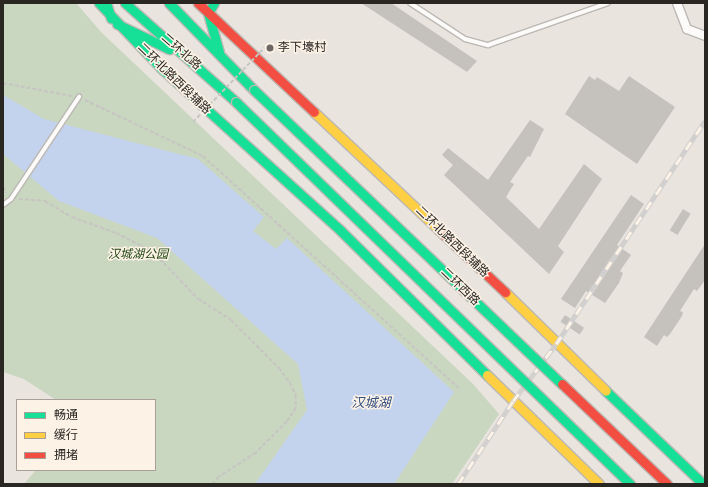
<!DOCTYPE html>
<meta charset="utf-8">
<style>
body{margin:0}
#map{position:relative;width:708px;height:487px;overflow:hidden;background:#e9e4de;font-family:Spectral,"Noto Sans SC",serif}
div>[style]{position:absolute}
.green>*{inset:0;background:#c9d6c0}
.water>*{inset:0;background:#c3d2ed}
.building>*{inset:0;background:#c5c1bd;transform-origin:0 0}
.path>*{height:1.5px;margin-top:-0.75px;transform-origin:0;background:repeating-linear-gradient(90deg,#c6c5c2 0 4px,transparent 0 6px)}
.roads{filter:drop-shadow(1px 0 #bcb8b3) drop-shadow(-1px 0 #bcb8b3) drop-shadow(0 1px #bcb8b3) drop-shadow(0 -1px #bcb8b3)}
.lane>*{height:4px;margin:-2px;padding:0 2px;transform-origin:2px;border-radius:2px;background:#fcfbfa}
.street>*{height:8px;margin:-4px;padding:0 4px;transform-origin:4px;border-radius:4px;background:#fcfbfa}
.fast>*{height:9px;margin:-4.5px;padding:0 4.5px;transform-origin:4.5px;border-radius:4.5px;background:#16e098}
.slow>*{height:9px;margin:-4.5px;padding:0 4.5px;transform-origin:4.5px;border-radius:4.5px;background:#ffcf43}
.jam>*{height:9px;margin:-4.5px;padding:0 4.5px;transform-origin:4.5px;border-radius:4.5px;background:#f24e42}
.rail>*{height:4.5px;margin-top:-2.25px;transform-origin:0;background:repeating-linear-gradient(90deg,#fcf2e6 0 9px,#d2d0cf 0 18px);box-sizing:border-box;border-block:1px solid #d2d0cf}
.path-bridge>*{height:1.5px;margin-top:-0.75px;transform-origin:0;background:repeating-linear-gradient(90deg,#c6c5c2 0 4px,transparent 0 6px)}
.bridges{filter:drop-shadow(1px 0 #bcb8b3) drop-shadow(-1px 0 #bcb8b3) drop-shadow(0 1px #bcb8b3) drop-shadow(0 -1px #bcb8b3)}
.fast-bridge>*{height:9px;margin:-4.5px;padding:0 4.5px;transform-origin:4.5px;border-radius:4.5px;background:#16e098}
.jam-bridge>*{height:9px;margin:-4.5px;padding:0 4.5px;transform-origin:4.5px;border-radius:4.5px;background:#f24e42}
.dots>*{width:11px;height:11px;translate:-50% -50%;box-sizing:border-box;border:2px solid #fcf2e6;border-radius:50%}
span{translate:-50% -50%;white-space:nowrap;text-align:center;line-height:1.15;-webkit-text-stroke:3px #fcf2e6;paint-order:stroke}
.poi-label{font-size:12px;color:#2a2622}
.left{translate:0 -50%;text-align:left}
.street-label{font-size:12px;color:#2a2622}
.park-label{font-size:12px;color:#1e4612;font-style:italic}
.water-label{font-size:13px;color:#314e81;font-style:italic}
.frame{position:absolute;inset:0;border:4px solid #2a2622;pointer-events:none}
.legend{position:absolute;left:16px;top:399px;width:140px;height:72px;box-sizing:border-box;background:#fcf2e6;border:1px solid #a8a098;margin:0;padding:5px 7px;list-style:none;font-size:12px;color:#2a2622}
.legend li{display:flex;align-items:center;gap:8px;height:20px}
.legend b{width:20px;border:1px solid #a8a098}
</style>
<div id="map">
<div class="green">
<div style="clip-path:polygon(3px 3px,76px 3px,101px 32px,473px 384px,499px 414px,452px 484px,24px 484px,36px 470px,155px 470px,155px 400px,56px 400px,24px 379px,3px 372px)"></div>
</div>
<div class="water">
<div style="clip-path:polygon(3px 95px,44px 119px,198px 159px,264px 217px,253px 231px,276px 249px,287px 238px,454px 392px,394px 484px,255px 484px,307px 410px,298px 364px,157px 238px,59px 201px,3px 154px)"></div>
</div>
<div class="building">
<div style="clip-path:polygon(361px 3px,391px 3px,477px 61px,467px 72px)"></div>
<div style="clip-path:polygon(589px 76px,595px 80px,597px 77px,619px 91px,629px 76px,675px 107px,637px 164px,565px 114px)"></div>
<div style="clip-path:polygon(530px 120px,544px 129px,530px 157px,528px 156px,510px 182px,514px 184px,506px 197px,539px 229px,584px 164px,602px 179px,558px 246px,564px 252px,549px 274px,444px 175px,453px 165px,442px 155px,448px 148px,488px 180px)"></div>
<div style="clip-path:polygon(631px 195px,644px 204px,617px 245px,631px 255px,620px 271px,623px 273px,619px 283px,605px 303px,586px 291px,575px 308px,561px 299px)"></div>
<div style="left:683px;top:209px;width:9px;height:25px;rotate:32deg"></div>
<div style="clip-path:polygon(705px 244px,705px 280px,697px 291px,694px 289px,680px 311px,683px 312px,682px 316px,670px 334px,667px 337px,664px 335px,657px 346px,644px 337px)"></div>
<div style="left:565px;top:315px;width:23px;height:8px;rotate:34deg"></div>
</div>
<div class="path">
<div style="left:3px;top:83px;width:70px;rotate:10.7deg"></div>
<div style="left:85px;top:100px;width:131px;rotate:25.4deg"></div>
<div style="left:203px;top:156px;width:345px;rotate:42.2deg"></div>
<div style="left:3px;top:187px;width:7px;rotate:56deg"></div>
<div style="left:19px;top:199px;width:26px;rotate:4deg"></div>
<div style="left:45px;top:201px;width:31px;rotate:31deg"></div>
<div style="left:72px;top:217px;width:47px;rotate:20deg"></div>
<div style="left:116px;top:233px;width:28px;rotate:27deg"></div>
<div style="left:141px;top:246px;width:29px;rotate:36deg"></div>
<div style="left:164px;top:263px;width:50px;rotate:46.6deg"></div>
<div style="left:198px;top:299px;width:39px;rotate:32deg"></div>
<div style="left:231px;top:320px;width:68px;rotate:45deg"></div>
<div style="left:279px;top:368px;width:19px;rotate:54deg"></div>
<div style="left:290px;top:383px;width:13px;rotate:63deg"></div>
<div style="left:296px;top:395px;width:13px;rotate:90deg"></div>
<div style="left:296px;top:408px;width:17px;rotate:123deg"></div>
<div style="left:287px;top:422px;width:44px;rotate:135deg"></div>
<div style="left:256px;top:453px;width:44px;rotate:147deg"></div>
<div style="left:219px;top:477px;width:9px;rotate:131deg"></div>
</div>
<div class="roads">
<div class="lane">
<div style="left:410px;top:3px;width:66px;rotate:33.2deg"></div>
<div style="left:465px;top:39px;width:24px;rotate:15deg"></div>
<div style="left:488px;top:45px;width:127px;rotate:-19.3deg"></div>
<div style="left:3px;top:205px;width:10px;rotate:-37deg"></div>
<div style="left:11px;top:199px;width:123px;rotate:-56.3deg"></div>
</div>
<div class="street">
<div style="left:677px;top:3px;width:28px;rotate:69deg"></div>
<div style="left:687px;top:29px;width:19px;rotate:21deg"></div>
</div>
<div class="fast">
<div style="left:99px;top:3px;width:91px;rotate:46.3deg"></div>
<div style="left:162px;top:69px;width:241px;rotate:42.1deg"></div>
<div style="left:341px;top:231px;width:205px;rotate:44.6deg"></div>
<div style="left:106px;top:3px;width:16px;rotate:72deg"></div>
<div style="left:125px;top:3px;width:149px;rotate:41.7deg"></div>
<div style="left:169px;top:3px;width:122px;rotate:45.7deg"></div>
<div style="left:214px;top:3px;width:12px;rotate:121deg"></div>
<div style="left:208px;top:13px;width:41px;rotate:74.2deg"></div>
<div style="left:117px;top:24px;width:58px;rotate:25.7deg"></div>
<div style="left:606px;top:391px;width:134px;rotate:43.8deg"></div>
</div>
<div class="slow">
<div style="left:314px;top:112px;width:172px;rotate:43.3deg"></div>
<div style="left:505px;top:292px;width:141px;rotate:44.4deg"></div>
<div style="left:487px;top:375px;width:156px;rotate:44.2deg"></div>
</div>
<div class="jam">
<div style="left:198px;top:3px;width:159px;rotate:43.2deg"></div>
<div style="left:439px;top:230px;width:91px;rotate:43.2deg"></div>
</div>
</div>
<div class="rail">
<div style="left:458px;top:484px;width:100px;rotate:-56.5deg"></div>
<div style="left:513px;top:401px;width:71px;rotate:-53deg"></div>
<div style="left:556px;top:344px;width:268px;rotate:-56.3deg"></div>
</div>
<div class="path-bridge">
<div style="left:193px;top:122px;width:103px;rotate:-46.2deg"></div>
</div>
<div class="bridges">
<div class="fast-bridge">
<div style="left:254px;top:90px;width:426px;rotate:43.7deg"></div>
<div style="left:236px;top:102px;width:549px;rotate:44.11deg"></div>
</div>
<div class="jam-bridge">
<div style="left:562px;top:384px;width:145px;rotate:43.6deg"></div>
</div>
</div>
<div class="dots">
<div style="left:270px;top:48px;background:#6d6864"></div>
</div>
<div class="poi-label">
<span class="left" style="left:278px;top:48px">李下壕村</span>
</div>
<div class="street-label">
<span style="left:181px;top:52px;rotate:41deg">二环北路</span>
<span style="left:174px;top:79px;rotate:44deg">二环北路西段辅路</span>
<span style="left:452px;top:242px;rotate:44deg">二环北路西段辅路</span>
<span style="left:460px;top:287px;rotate:44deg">二环西路</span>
</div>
<div class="park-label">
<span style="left:138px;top:255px">汉城湖公园</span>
</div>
<div class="water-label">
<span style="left:371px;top:403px">汉城湖</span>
</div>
<div class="frame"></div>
<ul class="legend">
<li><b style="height:5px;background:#16e098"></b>畅通</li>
<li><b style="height:5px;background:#ffcf43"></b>缓行</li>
<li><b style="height:5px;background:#f24e42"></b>拥堵</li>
</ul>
</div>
